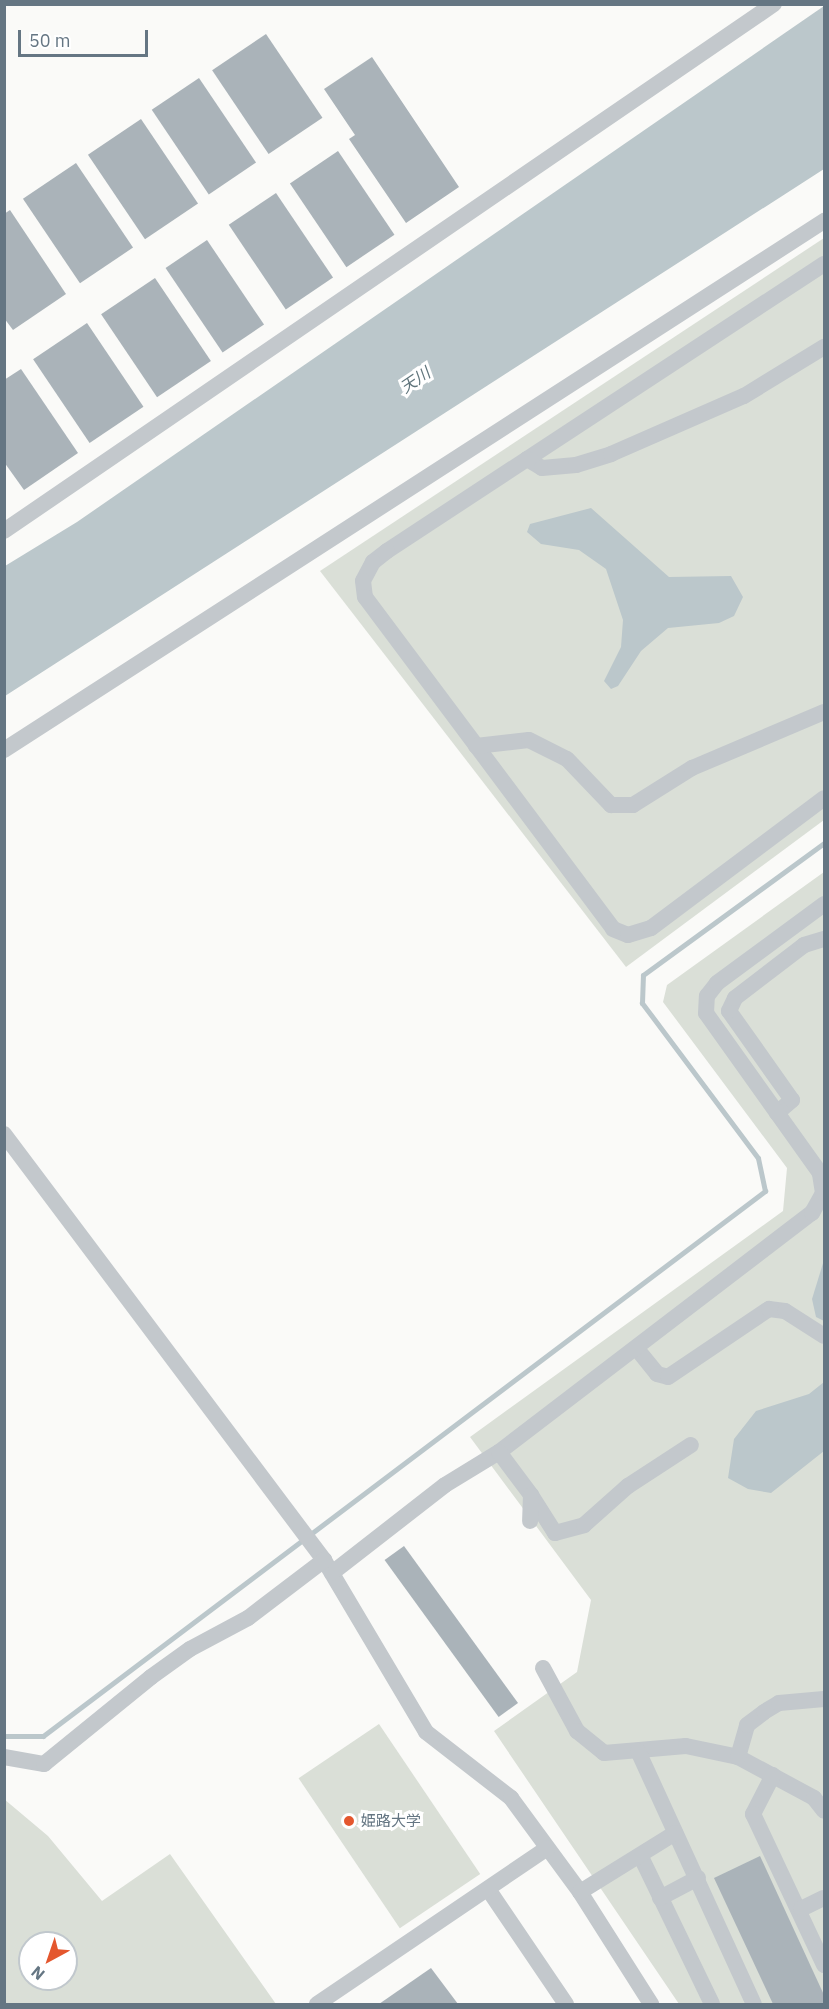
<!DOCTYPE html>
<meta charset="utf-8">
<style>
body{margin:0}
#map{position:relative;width:829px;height:2009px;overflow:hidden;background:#fafaf8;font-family:"IBM Plex Sans","Noto Sans JP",sans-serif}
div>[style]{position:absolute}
.green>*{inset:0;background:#dadfd7;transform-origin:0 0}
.water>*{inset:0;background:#bbc7cb}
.stream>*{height:5px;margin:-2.5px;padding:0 2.5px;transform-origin:2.5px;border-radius:2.5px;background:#bbc7cb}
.building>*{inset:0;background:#aab3b9;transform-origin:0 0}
.minor>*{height:16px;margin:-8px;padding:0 8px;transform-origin:8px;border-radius:8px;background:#c3c8cc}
.dots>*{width:16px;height:16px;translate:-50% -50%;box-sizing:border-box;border:3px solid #fff;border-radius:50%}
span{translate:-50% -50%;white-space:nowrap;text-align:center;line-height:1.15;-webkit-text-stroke:6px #fff;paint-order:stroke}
.poi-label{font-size:15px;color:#657683}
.left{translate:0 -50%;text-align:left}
.water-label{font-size:16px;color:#60757c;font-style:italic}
.frame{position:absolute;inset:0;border:6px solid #657683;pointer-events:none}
.north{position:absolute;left:18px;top:1931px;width:60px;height:60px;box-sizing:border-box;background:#fff;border:2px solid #c1c8cd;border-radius:50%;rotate:220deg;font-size:16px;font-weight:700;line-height:24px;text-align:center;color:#657683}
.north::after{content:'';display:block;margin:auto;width:21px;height:27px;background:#e4572e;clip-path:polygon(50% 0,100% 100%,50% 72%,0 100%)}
.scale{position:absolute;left:18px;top:30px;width:130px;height:27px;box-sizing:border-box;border:3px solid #657683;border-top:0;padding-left:8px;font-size:18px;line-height:21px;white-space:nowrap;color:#657683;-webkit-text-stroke:4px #fff;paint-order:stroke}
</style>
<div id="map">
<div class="green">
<div style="clip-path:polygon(824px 238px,824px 820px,626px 967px,320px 571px)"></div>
<div style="clip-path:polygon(824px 872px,824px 2004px,679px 2004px,494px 1731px,577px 1672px,591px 1600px,470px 1437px,783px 1211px,787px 1168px,663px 1002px,667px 985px)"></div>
<div style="left:379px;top:1724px;width:181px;height:97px;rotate:56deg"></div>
<div style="clip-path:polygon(evenodd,4px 1799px,48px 1836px,102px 1901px,170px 1854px,276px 2004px,5px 2004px,4px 1799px,30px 1943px,66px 1943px,66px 1979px,30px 1979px,30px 1943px)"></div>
</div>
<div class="water">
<div style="clip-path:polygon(824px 6px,824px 169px,5px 696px,5px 566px,77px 522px)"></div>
<div style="clip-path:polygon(591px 508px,669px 577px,731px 576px,743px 597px,734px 616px,719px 623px,668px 628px,641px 651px,618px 686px,611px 689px,604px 681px,621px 647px,623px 620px,606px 569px,579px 550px,541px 544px,527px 532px,530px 524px)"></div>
<div style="clip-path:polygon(824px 1260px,824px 1321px,816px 1317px,812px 1299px)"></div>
<div style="clip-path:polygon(824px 1382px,824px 1451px,771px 1493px,748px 1489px,728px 1478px,734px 1439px,756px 1411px,809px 1394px)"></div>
</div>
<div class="stream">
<div style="left:4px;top:1736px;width:39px"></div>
<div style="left:43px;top:1736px;width:905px;rotate:-37.05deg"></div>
<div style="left:765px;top:1191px;width:34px;rotate:-102deg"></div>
<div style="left:758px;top:1158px;width:194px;rotate:-126.8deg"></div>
<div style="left:642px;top:1003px;width:28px;rotate:-88deg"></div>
<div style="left:643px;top:975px;width:224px;rotate:-36.1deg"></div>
</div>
<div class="building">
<div style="left:266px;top:34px;width:101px;height:65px;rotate:56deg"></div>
<div style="clip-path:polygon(372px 57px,459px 187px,406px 223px,349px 139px,355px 135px,324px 89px)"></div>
<div style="left:199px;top:78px;width:102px;height:57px;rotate:56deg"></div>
<div style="left:141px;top:119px;width:102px;height:64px;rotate:56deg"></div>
<div style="left:338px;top:151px;width:101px;height:58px;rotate:56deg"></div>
<div style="left:76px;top:163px;width:102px;height:64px;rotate:56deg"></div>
<div style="left:276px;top:193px;width:102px;height:57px;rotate:56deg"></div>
<div style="clip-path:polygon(10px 210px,66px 294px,13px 330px,4px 318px,4px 214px)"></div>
<div style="left:207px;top:240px;width:102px;height:50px;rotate:56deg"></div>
<div style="left:155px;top:278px;width:100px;height:65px;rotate:56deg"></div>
<div style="left:87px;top:323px;width:101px;height:65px;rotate:56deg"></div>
<div style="clip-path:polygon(21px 369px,78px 453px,24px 490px,4px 462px,4px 380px)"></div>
<div style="left:404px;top:1546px;width:194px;height:24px;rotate:54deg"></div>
<div style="clip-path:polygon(760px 1856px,824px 1995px,824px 2004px,773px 2004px,714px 1878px)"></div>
<div style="clip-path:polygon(431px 1968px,458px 2004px,379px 2004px)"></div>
</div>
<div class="minor">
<div style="left:824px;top:264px;width:523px;rotate:146.71deg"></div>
<div style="left:387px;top:551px;width:18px;rotate:142deg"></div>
<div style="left:373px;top:562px;width:21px;rotate:118deg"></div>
<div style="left:363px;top:581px;width:16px;rotate:83deg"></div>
<div style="left:365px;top:597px;width:414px;rotate:53.2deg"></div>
<div style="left:613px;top:929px;width:16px;rotate:22deg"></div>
<div style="left:628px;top:935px;width:24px;rotate:-17deg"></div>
<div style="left:651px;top:928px;width:216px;rotate:-36.9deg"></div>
<div style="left:527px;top:459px;width:17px;rotate:31deg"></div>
<div style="left:542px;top:468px;width:34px;rotate:-5deg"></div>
<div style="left:576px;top:465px;width:37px;rotate:-17deg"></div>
<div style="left:611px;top:454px;width:145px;rotate:-23.6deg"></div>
<div style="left:744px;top:396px;width:94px;rotate:-31.5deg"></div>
<div style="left:4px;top:531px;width:933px;rotate:-34.39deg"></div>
<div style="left:476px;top:746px;width:53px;rotate:-6.5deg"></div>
<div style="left:529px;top:740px;width:42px;rotate:26.6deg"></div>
<div style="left:567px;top:759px;width:64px;rotate:46.3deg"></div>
<div style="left:611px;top:805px;width:22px"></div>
<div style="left:633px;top:805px;width:70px;rotate:-32.1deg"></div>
<div style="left:692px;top:768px;width:143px;rotate:-23deg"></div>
<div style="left:4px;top:750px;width:976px;rotate:-32.83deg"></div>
<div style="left:777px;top:1113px;width:20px;rotate:-41deg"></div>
<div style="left:792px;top:1100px;width:109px;rotate:-125.3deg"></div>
<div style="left:729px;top:1011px;width:14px;rotate:-65deg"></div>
<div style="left:735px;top:998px;width:87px;rotate:-37.5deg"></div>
<div style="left:804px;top:945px;width:21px;rotate:-17deg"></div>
<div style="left:4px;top:1134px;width:533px;rotate:53.09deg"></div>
<div style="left:324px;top:1560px;width:200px;rotate:59.3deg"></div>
<div style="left:426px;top:1732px;width:108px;rotate:37.8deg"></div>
<div style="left:511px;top:1798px;width:117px;rotate:53.7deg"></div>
<div style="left:580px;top:1892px;width:133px;rotate:57.6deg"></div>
<div style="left:637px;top:1349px;width:32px;rotate:51deg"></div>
<div style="left:657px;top:1374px;width:11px;rotate:15deg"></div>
<div style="left:668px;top:1377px;width:122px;rotate:-34deg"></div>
<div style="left:769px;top:1309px;width:16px;rotate:7deg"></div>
<div style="left:785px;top:1311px;width:46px;rotate:32.7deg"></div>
<div style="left:499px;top:1452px;width:394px;rotate:-37.4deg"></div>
<div style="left:812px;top:1213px;width:23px;rotate:-61deg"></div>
<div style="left:823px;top:1193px;width:20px;rotate:-99deg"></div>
<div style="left:820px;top:1173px;width:196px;rotate:-125.5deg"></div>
<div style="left:706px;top:1013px;width:17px;rotate:-87deg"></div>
<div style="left:707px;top:996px;width:16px;rotate:-52deg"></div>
<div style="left:717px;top:983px;width:133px;rotate:-36.4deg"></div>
<div style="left:531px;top:1495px;width:45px;rotate:57.7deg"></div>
<div style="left:555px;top:1533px;width:30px;rotate:-15deg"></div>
<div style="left:584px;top:1525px;width:59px;rotate:-41.6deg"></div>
<div style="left:628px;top:1486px;width:75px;rotate:-33.1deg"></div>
<div style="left:332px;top:1573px;width:143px;rotate:-37.9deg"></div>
<div style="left:445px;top:1485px;width:63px;rotate:-31.4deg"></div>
<div style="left:499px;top:1452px;width:54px;rotate:53.3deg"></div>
<div style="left:531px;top:1495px;width:26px;rotate:92deg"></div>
<div style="left:543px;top:1668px;width:72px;rotate:61.6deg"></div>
<div style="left:577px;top:1731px;width:35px;rotate:39deg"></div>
<div style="left:604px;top:1753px;width:82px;rotate:-4.9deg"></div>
<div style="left:686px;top:1746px;width:53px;rotate:11.9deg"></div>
<div style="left:738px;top:1757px;width:86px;rotate:28.3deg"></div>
<div style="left:814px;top:1798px;width:16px;rotate:52deg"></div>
<div style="left:638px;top:1751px;width:278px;rotate:65.4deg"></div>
<div style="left:4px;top:1757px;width:41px;rotate:9.9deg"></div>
<div style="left:44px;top:1764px;width:138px;rotate:-39.1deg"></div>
<div style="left:151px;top:1677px;width:48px;rotate:-35.7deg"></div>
<div style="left:190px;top:1649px;width:66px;rotate:-28.1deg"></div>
<div style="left:248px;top:1618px;width:96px;rotate:-37.3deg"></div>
<div style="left:738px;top:1757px;width:33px;rotate:-74deg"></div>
<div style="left:747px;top:1725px;width:21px;rotate:-37deg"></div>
<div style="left:764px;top:1712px;width:17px;rotate:-31deg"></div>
<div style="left:779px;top:1703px;width:45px;rotate:-5.1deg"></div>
<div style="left:773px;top:1775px;width:44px;rotate:117.1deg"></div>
<div style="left:753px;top:1814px;width:167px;rotate:64.8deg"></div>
<div style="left:641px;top:1857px;width:163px;rotate:64.2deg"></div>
<div style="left:488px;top:1889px;width:139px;rotate:55.9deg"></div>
<div style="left:580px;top:1892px;width:112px;rotate:-31.8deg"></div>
<div style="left:660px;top:1898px;width:43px;rotate:-27.8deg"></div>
<div style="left:801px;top:1909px;width:25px;rotate:-26deg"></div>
<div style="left:317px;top:2004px;width:278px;rotate:-34.1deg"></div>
</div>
<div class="dots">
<div style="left:349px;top:1821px;background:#e4572e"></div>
</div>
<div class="poi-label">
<span class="left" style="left:361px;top:1821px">姫路大学</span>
</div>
<div class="water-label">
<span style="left:415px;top:380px;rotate:-34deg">天川</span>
</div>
<div class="frame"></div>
<div class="north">N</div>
<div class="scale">50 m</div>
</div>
